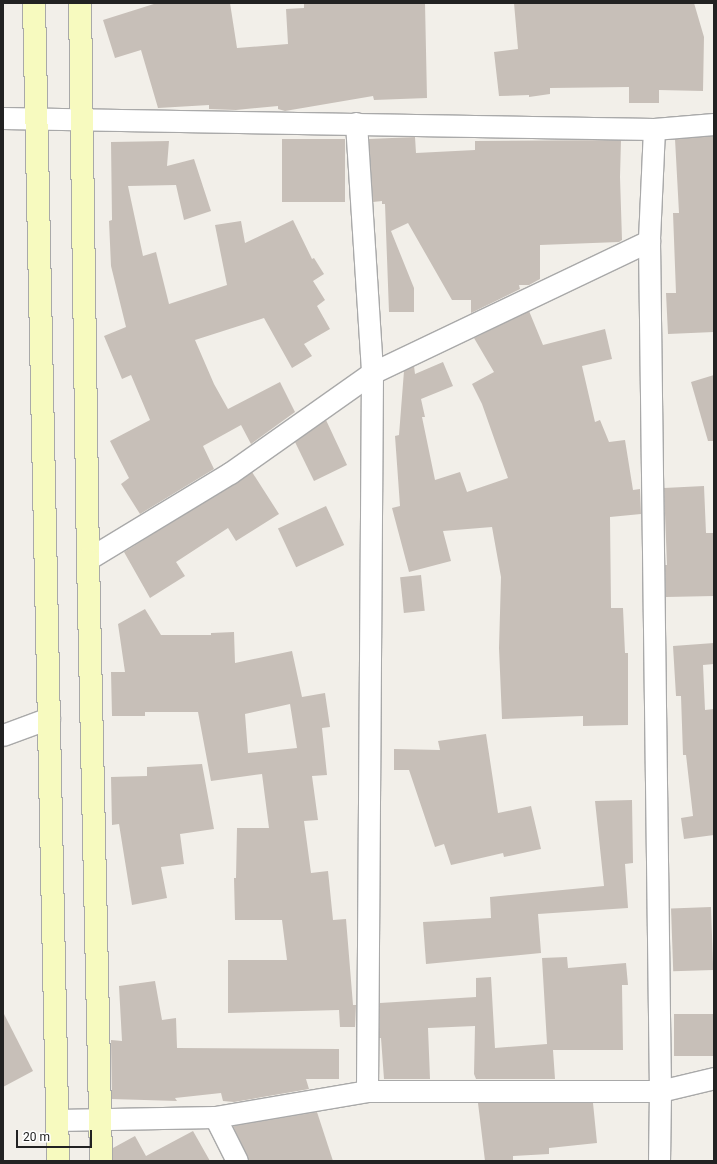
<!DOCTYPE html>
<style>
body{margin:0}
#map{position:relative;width:717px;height:1164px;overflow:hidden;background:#f2efe9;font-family:Roboto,sans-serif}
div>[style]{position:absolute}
.building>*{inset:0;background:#c7bfb8;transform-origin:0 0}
.roads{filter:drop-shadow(1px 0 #a9a9a9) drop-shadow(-1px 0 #a9a9a9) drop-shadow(0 1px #a9a9a9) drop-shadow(0 -1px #a9a9a9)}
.street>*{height:21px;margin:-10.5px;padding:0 10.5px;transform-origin:10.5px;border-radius:10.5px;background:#fff}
.secondary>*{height:22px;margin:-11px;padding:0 11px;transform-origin:11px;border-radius:11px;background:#f7fabf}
span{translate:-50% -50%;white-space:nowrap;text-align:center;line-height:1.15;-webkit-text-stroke:3px #fff;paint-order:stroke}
.frame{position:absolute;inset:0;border:4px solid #222;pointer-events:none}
.scale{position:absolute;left:16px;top:1130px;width:76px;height:18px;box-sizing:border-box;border:2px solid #222;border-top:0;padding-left:5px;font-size:12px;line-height:14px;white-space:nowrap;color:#222;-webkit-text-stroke:3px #fff;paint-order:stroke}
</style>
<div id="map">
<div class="building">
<div style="clip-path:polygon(157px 3px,230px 3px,237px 48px,288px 44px,286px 9px,304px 8px,304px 3px,425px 3px,427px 98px,374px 100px,373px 96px,285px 111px,278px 109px,278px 106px,236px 110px,209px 109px,209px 105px,158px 108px,141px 50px,115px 58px,103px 20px)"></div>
<div style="clip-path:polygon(514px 3px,694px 3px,704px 37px,703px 91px,659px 90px,659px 103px,629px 103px,629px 87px,550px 88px,550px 94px,529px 97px,529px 95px,499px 96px,494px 52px,518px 49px)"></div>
<div style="clip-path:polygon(714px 136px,714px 332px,668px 334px,666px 293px,676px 293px,673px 213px,679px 213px,675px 139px)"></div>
<div style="clip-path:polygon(415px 137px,416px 153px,475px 150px,475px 141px,621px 140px,620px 177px,622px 240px,619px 242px,540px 245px,540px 279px,529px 285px,519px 285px,520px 289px,471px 313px,471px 300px,452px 300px,408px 223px,391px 231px,414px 288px,414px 312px,389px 312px,385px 204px,382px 204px,382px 201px,373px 202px,369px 139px)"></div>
<div style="left:282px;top:139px;width:63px;height:63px"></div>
<div style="clip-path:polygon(169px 141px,167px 166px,194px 159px,211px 211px,184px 220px,176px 185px,128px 186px,143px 256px,156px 252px,169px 304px,227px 285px,215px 225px,241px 221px,245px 243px,293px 220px,312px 259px,314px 258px,324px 274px,313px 281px,325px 300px,317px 306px,330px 329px,304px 344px,312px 356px,292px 368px,264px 318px,195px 340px,214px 384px,228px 409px,280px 382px,295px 412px,251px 444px,241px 425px,203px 446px,214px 469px,140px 514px,121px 484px,129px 478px,110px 441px,150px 420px,131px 375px,122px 379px,104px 336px,126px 327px,111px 266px,109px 221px,112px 220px,111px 142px)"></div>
<div style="clip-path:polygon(529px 311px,543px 345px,605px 329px,612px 359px,582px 366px,595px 422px,600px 420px,609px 442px,625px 440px,633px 490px,640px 489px,641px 514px,610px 517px,611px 608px,623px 608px,625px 653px,628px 653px,628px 725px,583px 726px,583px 716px,502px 719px,499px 648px,501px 577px,492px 527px,443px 531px,451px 561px,409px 572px,392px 508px,400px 506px,395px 436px,399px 435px,404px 371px,414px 366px,415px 374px,443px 362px,453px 386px,421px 399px,425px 417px,422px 417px,435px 480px,460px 472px,467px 492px,508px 478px,482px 404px,472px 384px,494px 372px,474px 338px)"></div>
<div style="clip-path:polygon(714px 375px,714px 441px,708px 441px,691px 382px)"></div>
<div style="clip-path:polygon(326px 420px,347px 465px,314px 481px,295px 442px)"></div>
<div style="clip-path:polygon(252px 472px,279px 514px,236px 541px,228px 528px,176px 562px,185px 576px,150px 598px,124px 552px)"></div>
<div style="clip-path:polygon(704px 486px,706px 533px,714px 533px,714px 596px,666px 597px,665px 565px,667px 565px,664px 488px)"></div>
<div style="left:326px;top:506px;width:43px;height:53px;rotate:65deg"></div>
<div style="left:421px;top:575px;width:36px;height:21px;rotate:84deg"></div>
<div style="clip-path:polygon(evenodd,145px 609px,161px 635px,211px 635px,211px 633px,234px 632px,235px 663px,292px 651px,302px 697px,325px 693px,330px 727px,322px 728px,327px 775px,312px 776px,318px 820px,304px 821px,311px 873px,328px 871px,333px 920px,346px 919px,353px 1005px,356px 1005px,355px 1027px,340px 1027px,339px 1010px,228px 1013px,228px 960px,287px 960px,282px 920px,235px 920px,234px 878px,236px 878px,237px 828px,269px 828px,262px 774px,211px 781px,198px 712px,145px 712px,145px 716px,112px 716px,111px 672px,125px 672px,118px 624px,145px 609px,290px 704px,297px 748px,248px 753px,245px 714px,290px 704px)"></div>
<div style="clip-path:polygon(714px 643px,714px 664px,703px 665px,705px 710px,714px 709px,714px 835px,684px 839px,681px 818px,693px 816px,686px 755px,683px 755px,681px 696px,676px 696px,673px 646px)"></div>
<div style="clip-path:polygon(486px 734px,498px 813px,531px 806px,541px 849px,504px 857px,503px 853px,451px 865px,444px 844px,435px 847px,409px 770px,394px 770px,394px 749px,440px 750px,438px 741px)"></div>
<div style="clip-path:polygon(202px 764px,214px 829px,180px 834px,184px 864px,161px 867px,167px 898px,132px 905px,119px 824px,112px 825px,111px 777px,147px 776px,147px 767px)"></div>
<div style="clip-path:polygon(632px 800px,633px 863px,625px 864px,628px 908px,538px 914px,541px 953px,426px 964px,423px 922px,491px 918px,490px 897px,604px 886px,595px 801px)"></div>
<div style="left:711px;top:907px;width:63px;height:40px;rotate:88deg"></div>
<div style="clip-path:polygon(567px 957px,568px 968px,626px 963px,628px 985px,622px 985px,623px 1050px,553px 1050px,555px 1079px,476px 1079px,474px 1074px,475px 1026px,428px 1028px,430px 1079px,384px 1079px,381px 1038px,379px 1038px,380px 1003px,476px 997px,476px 978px,491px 977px,495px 1048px,547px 1044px,542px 958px)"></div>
<div style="clip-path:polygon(155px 981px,162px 1020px,176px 1018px,177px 1048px,339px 1049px,339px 1079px,306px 1079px,309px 1089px,234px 1102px,223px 1101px,221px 1093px,175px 1098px,177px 1101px,112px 1099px,111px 1040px,122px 1041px,119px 986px)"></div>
<div style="clip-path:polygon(3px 1012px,33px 1071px,3px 1087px)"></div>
<div style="left:714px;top:1014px;width:42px;height:40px;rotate:90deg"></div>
<div style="clip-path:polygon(478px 1103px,593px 1103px,597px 1143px,549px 1148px,549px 1154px,513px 1156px,513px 1161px,485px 1161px)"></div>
<div style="clip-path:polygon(317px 1112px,333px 1161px,249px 1161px,233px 1126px)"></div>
<div style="clip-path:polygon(193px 1131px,210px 1161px,113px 1161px,113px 1148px,135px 1136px,146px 1156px)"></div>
</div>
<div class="roads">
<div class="street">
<div style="left:3px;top:118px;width:651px;rotate:0.97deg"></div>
<div style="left:654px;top:129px;width:60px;rotate:-4.8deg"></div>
<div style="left:356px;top:123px;width:251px;rotate:86.3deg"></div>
<div style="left:372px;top:373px;width:718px;rotate:90.4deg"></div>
<div style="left:654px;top:129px;width:112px;rotate:92.6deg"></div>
<div style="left:649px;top:241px;width:850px;rotate:89.26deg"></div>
<div style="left:660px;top:1091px;width:70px;rotate:90.8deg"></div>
<div style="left:88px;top:559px;width:166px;rotate:-31.2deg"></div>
<div style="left:230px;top:473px;width:174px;rotate:-35.2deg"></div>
<div style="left:372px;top:373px;width:307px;rotate:-25.5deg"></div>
<div style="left:3px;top:735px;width:49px;rotate:-20.3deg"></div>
<div style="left:215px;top:1117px;width:49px;rotate:63.4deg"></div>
<div style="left:57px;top:1120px;width:158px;rotate:-1.1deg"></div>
<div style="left:215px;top:1117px;width:154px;rotate:-9.7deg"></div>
<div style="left:367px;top:1091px;width:293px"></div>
<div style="left:660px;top:1091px;width:56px;rotate:-13.5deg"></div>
</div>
<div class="secondary">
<div style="left:34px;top:3px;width:1158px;rotate:88.81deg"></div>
<div style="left:80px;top:3px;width:556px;rotate:89.18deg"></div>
<div style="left:88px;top:559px;width:602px;rotate:88.76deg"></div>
</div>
</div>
<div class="frame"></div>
<div class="scale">20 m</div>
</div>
